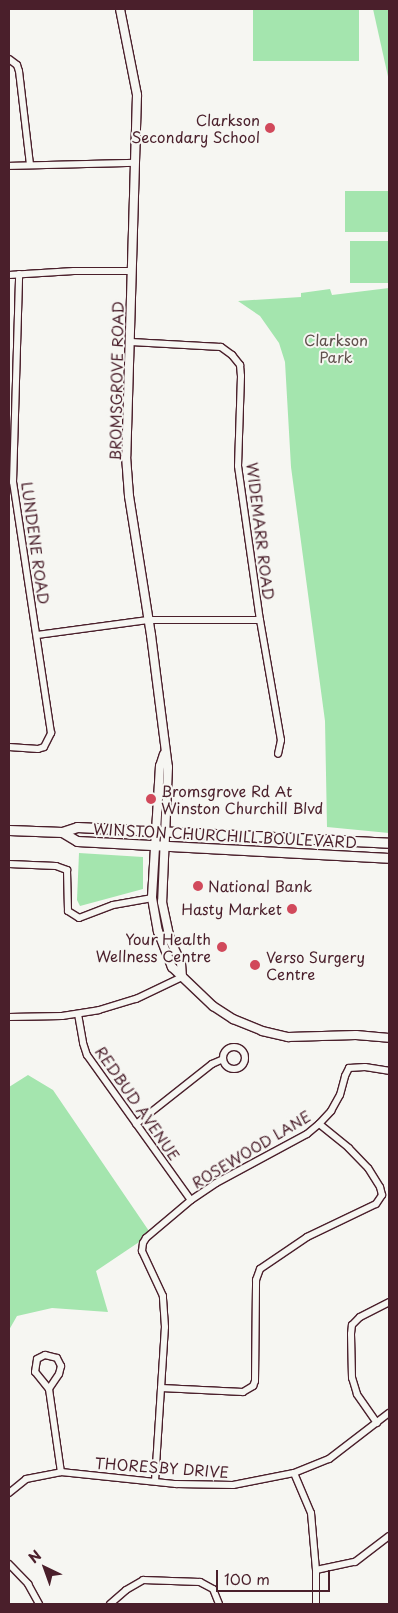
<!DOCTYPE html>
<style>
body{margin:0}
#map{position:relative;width:398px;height:1613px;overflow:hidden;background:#f6f6f2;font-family:"Playpen Sans",sans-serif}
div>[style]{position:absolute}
.green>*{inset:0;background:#a4e5ae;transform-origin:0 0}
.roads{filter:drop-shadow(1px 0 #4a1f2b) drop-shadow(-1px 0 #4a1f2b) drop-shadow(0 1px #4a1f2b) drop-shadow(0 -1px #4a1f2b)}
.minor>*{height:6px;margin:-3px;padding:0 3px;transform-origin:3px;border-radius:3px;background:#f6f6f2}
.minor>.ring{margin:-3px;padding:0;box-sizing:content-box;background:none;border:6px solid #f6f6f2;border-radius:50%}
.tertiary>*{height:8px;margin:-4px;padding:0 4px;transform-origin:4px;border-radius:4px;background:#f6f6f2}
.secondary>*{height:9px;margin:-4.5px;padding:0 4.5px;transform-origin:4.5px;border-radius:4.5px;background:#f6f6f2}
.dots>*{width:14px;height:14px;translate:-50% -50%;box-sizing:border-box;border:2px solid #f6f6f2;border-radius:50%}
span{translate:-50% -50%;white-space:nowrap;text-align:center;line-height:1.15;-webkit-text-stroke:4px #f6f6f2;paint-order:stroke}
.poi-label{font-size:15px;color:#4a1f2b}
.right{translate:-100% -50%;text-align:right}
.left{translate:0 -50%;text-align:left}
.park-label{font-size:15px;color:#60504c}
.street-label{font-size:15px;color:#4a1f2b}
.frame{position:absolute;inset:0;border:10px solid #4a1f2b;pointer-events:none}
.north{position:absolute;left:20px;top:1543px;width:50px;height:50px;-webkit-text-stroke:4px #f6f6f2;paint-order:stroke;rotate:318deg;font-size:14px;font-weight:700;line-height:20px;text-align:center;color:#4a1f2b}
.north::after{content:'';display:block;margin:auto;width:18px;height:22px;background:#4a1f2b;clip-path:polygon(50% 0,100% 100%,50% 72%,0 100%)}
.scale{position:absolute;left:216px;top:1570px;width:114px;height:22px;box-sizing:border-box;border:2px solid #4a1f2b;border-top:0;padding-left:6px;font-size:15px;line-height:18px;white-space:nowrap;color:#4a1f2b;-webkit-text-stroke:4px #f6f6f2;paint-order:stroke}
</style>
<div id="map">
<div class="green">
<div style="left:253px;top:9px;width:106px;height:52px"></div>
<div style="clip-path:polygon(373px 9px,389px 9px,389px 81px)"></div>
<div style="left:389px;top:191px;width:41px;height:44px;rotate:90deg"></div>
<div style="left:389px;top:241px;width:42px;height:39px;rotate:90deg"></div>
<div style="clip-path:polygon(389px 288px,389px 833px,327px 827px,325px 721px,291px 467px,285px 362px,279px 343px,260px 316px,238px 301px,301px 297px,301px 293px,330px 289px,332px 295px)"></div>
<div style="clip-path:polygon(79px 853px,143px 857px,143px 889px,80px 906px,77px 900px)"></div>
<div style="clip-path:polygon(28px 1075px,53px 1090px,151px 1234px,96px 1271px,108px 1312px,52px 1308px,17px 1316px,9px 1330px,9px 1087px)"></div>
</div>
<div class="roads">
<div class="minor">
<div style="left:9px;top:59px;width:10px;rotate:37deg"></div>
<div style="left:17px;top:65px;width:6px;rotate:72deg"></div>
<div style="left:19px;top:71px;width:94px;rotate:83.3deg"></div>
<div style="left:9px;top:166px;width:125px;rotate:-1.4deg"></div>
<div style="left:9px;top:275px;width:65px;rotate:-3.5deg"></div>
<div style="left:74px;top:271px;width:58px"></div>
<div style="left:131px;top:342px;width:90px;rotate:3.2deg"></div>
<div style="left:221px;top:347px;width:14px;rotate:36deg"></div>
<div style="left:232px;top:355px;width:13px;rotate:51deg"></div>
<div style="left:240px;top:365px;width:11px;rotate:85deg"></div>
<div style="left:241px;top:376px;width:90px;rotate:91.9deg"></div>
<div style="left:238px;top:466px;width:156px;rotate:81.9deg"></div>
<div style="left:260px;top:620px;width:122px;rotate:80.1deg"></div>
<div style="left:281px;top:740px;width:14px;rotate:102deg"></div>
<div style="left:37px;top:635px;width:112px;rotate:-7.7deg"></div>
<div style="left:148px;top:620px;width:112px"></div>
<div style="left:9px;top:747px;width:29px;rotate:4deg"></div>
<div style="left:38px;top:749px;width:6px;rotate:-18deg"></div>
<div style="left:44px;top:747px;width:16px;rotate:-63deg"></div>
<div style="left:51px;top:733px;width:254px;rotate:-98.6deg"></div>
<div style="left:13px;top:482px;width:208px;rotate:-88.3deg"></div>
<div style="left:9px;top:864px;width:47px;rotate:2.4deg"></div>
<div style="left:56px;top:866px;width:12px;rotate:20deg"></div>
<div style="left:67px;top:870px;width:41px;rotate:88.6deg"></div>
<div style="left:68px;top:911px;width:13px;rotate:32deg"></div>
<div style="left:79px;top:918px;width:36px;rotate:-21deg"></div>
<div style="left:113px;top:905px;width:40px;rotate:-10deg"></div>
<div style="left:78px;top:1014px;width:29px;rotate:80deg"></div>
<div style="left:83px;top:1043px;width:13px;rotate:72deg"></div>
<div style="left:87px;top:1055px;width:178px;rotate:54.4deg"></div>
<div style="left:9px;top:1017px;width:53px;rotate:-1.1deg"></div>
<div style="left:62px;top:1016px;width:37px;rotate:-9deg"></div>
<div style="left:99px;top:1010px;width:39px;rotate:-17deg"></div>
<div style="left:136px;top:999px;width:51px;rotate:-25.6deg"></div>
<div class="ring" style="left:223px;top:1047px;width:16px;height:16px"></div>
<div style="left:136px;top:1124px;width:97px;rotate:-38.3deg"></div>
<div style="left:212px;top:1064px;width:12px;rotate:-24deg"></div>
<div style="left:45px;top:1355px;width:12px;rotate:14deg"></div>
<div style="left:57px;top:1358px;width:9px;rotate:63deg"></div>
<div style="left:61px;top:1366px;width:8px;rotate:104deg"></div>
<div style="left:59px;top:1374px;width:18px;rotate:124deg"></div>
<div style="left:49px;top:1389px;width:22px;rotate:-129deg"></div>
<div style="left:35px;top:1372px;width:13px;rotate:-81deg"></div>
<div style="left:37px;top:1359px;width:9px;rotate:-27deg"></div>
<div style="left:161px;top:1388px;width:82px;rotate:2.8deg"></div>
<div style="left:243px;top:1392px;width:12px;rotate:-31deg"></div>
<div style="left:253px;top:1386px;width:5px;rotate:-68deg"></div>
<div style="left:255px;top:1381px;width:101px;rotate:-89.4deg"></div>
<div style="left:256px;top:1280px;width:12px;rotate:-70deg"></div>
<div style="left:260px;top:1269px;width:57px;rotate:-34.2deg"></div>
<div style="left:307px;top:1237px;width:76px;rotate:-25.6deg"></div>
<div style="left:376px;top:1204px;width:11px;rotate:-56deg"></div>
<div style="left:382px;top:1195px;width:8px;rotate:-104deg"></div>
<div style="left:380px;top:1187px;width:22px;rotate:-122deg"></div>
<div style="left:368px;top:1168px;width:28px;rotate:-134deg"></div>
<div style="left:349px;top:1148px;width:38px;rotate:-141deg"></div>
<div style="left:49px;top:1389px;width:84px;rotate:81.8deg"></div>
<div style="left:377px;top:1423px;width:35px;rotate:-125deg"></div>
<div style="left:357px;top:1394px;width:17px;rotate:-107deg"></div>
<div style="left:352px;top:1378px;width:44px;rotate:-91.3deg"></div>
<div style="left:351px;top:1334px;width:9px;rotate:-84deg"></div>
<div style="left:352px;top:1325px;width:11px;rotate:-45deg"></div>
<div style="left:360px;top:1317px;width:33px;rotate:-27deg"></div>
<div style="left:294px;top:1473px;width:43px;rotate:67deg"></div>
<div style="left:311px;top:1513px;width:57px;rotate:85deg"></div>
<div style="left:316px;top:1570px;width:34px;rotate:90deg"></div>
<div style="left:155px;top:1481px;width:154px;rotate:-86.3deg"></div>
<div style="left:165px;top:1327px;width:31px;rotate:-94deg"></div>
<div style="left:163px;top:1296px;width:50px;rotate:-115deg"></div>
<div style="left:142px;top:1251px;width:8px;rotate:-83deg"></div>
<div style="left:143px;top:1243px;width:6px;rotate:-59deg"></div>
<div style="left:146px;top:1238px;width:59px;rotate:-40.2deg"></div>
<div style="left:191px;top:1200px;width:30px;rotate:-34deg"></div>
<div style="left:216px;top:1183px;width:103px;rotate:-28.3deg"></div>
<div style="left:307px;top:1134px;width:16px;rotate:-40deg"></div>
<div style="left:319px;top:1124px;width:18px;rotate:-47deg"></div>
<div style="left:331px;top:1111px;width:18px;rotate:-61deg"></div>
<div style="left:340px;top:1095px;width:20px;rotate:-75deg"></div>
<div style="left:345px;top:1076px;width:9px;rotate:-63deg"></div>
<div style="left:349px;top:1068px;width:16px;rotate:-4deg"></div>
<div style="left:365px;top:1067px;width:24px;rotate:9deg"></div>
<div style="left:9px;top:1493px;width:22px;rotate:-39deg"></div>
<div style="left:26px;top:1479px;width:36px;rotate:-11deg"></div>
<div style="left:61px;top:1472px;width:116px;rotate:6deg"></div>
<div style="left:176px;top:1484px;width:57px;rotate:1deg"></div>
<div style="left:233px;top:1485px;width:62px;rotate:-11.1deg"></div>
<div style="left:294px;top:1473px;width:38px;rotate:-22deg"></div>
<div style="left:329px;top:1459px;width:76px;rotate:-37.5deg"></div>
<div style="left:9px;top:1564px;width:28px;rotate:46deg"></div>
<div style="left:28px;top:1584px;width:23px;rotate:61deg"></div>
<div style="left:316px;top:1570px;width:40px;rotate:-12deg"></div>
<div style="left:355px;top:1562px;width:43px;rotate:-37.4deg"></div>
<div style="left:110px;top:1604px;width:21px;rotate:-41deg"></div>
<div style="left:126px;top:1590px;width:20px;rotate:-30deg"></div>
<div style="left:143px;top:1580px;width:57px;rotate:2deg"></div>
<div style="left:200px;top:1582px;width:15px;rotate:28deg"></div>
<div style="left:213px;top:1589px;width:16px;rotate:68deg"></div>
</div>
<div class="tertiary">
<div style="left:120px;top:9px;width:88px;rotate:78.8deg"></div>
<div style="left:137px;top:95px;width:361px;rotate:91.7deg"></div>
<div style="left:126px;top:456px;width:40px;rotate:85.7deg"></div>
<div style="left:129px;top:496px;width:141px;rotate:81deg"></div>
<div style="left:151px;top:635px;width:133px;rotate:82.7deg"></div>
<div style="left:168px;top:767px;width:135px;rotate:92.5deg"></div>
<div style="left:162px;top:902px;width:39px;rotate:78deg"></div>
<div style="left:170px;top:940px;width:25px;rotate:64deg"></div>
<div style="left:181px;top:963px;width:14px;rotate:86deg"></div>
<div style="left:164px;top:754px;width:13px;rotate:108deg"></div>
<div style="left:160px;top:766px;width:132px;rotate:93.5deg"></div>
<div style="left:152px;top:898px;width:34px;rotate:80deg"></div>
<div style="left:158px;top:931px;width:39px;rotate:69deg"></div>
<div style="left:172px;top:967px;width:57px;rotate:43.6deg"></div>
<div style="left:213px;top:1006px;width:24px;rotate:33deg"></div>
<div style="left:233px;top:1019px;width:31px;rotate:22deg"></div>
<div style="left:262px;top:1031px;width:27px;rotate:13deg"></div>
<div style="left:288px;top:1037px;width:68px;rotate:-1.7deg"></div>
<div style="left:356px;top:1035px;width:33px;rotate:5deg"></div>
</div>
<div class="secondary">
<div style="left:9px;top:830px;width:53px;rotate:2.2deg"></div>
<div style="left:62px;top:832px;width:16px;rotate:-18deg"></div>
<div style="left:77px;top:827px;width:312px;rotate:2.9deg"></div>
<div style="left:62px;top:832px;width:17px;rotate:31deg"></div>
<div style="left:77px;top:841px;width:312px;rotate:3.1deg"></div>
</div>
</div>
<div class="dots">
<div style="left:270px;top:128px;background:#d1495b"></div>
<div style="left:151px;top:799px;background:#d1495b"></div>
<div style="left:198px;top:886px;background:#d1495b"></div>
<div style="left:292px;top:909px;background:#d1495b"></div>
<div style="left:222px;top:947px;background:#d1495b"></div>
<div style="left:255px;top:965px;background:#d1495b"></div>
</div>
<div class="poi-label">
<span class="right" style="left:260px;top:128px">Clarkson<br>Secondary School</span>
<span class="left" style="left:161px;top:799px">Bromsgrove Rd At<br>Winston Churchill Blvd</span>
<span class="left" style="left:208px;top:886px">National Bank</span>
<span class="right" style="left:282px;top:909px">Hasty Market</span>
<span class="right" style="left:211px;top:947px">Your Health<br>Wellness Centre</span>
<span class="left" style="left:266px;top:965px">Verso Surgery<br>Centre</span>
</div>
<div class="park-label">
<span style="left:336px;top:348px">Clarkson<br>Park</span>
</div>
<div class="street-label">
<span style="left:116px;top:381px;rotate:-89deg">BROMSGROVE ROAD</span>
<span style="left:261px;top:531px;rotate:83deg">WIDEMARR ROAD</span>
<span style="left:36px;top:543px;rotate:82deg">LUNDENE ROAD</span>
<span style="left:225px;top:835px;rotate:3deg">WINSTON CHURCHILL BOULEVARD</span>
<span style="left:138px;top:1103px;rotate:55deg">REDBUD AVENUE</span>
<span style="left:251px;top:1149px;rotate:-31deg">ROSEWOOD LANE</span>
<span style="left:162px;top:1467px;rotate:4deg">THORESBY DRIVE</span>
</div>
<div class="frame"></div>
<div class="north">N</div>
<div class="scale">100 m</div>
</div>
